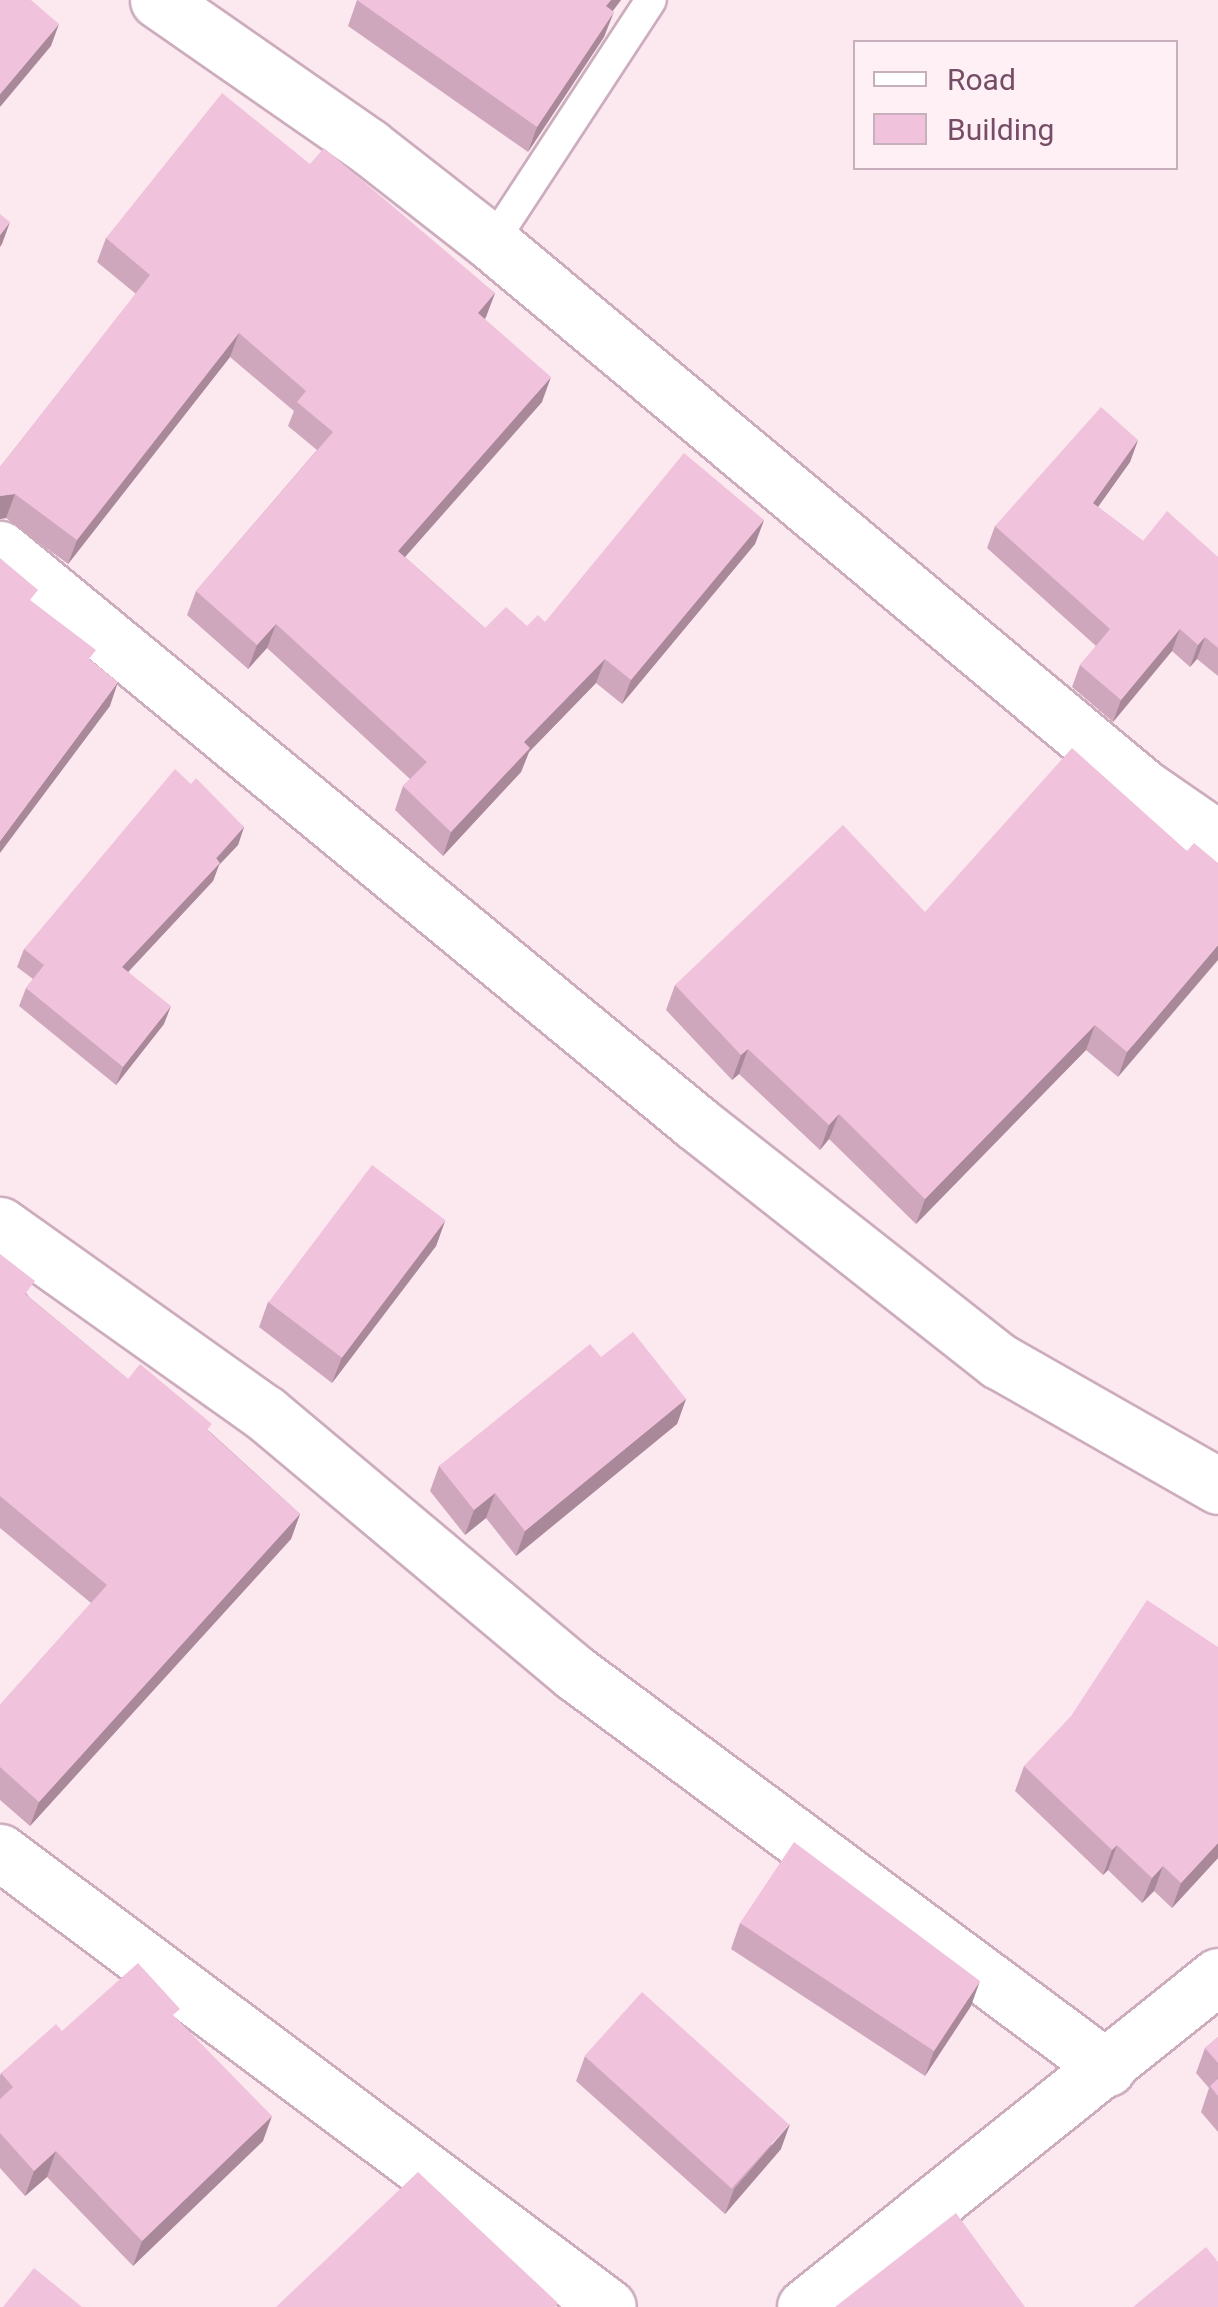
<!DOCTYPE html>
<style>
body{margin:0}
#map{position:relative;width:1218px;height:2307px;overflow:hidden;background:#fce9f0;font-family:Roboto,sans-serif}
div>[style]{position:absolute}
.roads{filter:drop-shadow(2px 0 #ccacbd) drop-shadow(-2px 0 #ccacbd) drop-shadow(0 2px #ccacbd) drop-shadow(0 -2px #ccacbd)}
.lane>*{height:30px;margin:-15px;padding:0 15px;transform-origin:15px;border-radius:15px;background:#fff}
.street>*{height:55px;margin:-27.5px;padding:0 27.5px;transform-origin:27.5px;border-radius:27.5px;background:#fff}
.wall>*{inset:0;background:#cfa7bd}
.shaded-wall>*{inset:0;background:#a9889a}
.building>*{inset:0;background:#f1c2dc;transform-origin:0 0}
span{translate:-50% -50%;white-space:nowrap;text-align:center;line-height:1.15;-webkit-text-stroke:10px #fef0f5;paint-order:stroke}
.legend{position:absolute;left:853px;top:40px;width:325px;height:130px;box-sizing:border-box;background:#fef0f5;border:2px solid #c8afbc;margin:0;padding:12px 18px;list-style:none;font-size:30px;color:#764d66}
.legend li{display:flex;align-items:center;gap:20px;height:50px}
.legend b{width:50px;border:2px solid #c8afbc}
</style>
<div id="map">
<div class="roads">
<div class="lane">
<div style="left:492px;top:243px;width:290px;rotate:-56.8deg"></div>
</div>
<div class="street">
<div style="left:158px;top:0;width:256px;rotate:34.8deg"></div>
<div style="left:368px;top:146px;width:157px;rotate:38deg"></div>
<div style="left:492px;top:243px;width:848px;rotate:39.88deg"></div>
<div style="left:1143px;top:787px;width:91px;rotate:34.7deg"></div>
<div style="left:0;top:549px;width:901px;rotate:39.5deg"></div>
<div style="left:695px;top:1122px;width:387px;rotate:38.2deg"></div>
<div style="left:999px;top:1361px;width:252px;rotate:29.7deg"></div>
<div style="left:0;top:1225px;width:325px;rotate:35.4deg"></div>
<div style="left:265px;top:1413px;width:405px;rotate:40deg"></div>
<div style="left:575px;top:1673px;width:663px;rotate:36.59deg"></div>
<div style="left:0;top:1852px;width:759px;rotate:36.81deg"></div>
<div style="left:805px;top:2307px;width:529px;rotate:-38.71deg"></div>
</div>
</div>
<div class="wall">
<div style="clip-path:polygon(357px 0,621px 0,613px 11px,604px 37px,528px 152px,348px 26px)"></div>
<div style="clip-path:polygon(310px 164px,495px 293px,485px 319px,542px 402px,405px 557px,485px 628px,527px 626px,545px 622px,764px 520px,755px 544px,622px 704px,596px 683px,529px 752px,521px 772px,443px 856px,395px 810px,403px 786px,410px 779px,267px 648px,248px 669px,187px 615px,196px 591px,317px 450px,288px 426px,294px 411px,230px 357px,68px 564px,6px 518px,0 519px,0 467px,136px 294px,97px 262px,106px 238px)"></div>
<div style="clip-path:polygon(1138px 440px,1130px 462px,1098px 507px,1143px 541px,1218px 557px,1218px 676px,1197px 659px,1190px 667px,1172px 651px,1113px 722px,1072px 687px,1080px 665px,1096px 646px,987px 548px,995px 526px)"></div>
<div style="clip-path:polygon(191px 784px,244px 827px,238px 845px,219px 865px,213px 881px,128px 972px,164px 1024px,116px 1085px,19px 1006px,26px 988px,33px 979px,17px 967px,24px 949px)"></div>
<div style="clip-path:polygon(1187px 851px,1218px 863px,1118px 1077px,1086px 1050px,916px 1224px,829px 1139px,820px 1150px,739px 1074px,732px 1080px,666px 1010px,675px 985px,925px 912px)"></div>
<div style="clip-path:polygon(445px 1221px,436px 1246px,332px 1383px,259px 1327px,268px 1302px)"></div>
<div style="clip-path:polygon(0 1254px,29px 1297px,128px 1379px,209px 1431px,300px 1514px,291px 1539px,30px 1826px,0 1800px,0 1705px,91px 1603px,0 1528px)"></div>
<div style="clip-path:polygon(601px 1357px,686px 1399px,677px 1424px,516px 1556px,486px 1518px,465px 1535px,430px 1491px,439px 1466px)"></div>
<div style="clip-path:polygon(1218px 1647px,1218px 1858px,1172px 1908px,1154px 1891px,1142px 1903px,1108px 1870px,1103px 1875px,1015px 1791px,1024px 1766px)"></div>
<div style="clip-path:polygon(740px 1923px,971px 2006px,925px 2076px,731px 1949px)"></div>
<div style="clip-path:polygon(176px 2018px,263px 2141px,133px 2266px,47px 2177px,25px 2196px,0 2168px,0 2076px,1px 2073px,62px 2031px)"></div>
<div style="clip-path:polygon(1218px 2037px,1218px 2132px,1201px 2112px,1209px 2088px,1196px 2073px,1205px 2048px)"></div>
<div style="clip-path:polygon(585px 2056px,781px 2149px,725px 2214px,576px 2081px)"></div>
</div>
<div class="shaded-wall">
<div style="clip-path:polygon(611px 0,621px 0,597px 31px,606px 6px)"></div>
<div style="clip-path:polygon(614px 12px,604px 37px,528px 152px,537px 127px)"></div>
<div style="clip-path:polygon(59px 24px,51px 46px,0 107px,0 94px)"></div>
<div style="clip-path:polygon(10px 222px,2px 244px,0 247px,0 235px)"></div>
<div style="clip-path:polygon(495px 293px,486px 317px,469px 337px,478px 313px)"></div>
<div style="clip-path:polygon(239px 333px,230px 357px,68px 564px,77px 540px)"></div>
<div style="clip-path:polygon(551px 377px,542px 402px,389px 575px,398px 551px)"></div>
<div style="clip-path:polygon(1138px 440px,1130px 462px,1085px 525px,1093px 503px)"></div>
<div style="clip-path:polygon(15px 494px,6px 518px,0 519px,0 496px)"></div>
<div style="clip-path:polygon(764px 520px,755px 544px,622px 704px,631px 680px)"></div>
<div style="clip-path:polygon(276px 624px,267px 648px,248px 669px,257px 645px)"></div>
<div style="clip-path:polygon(1180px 629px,1172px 651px,1113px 722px,1121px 700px)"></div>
<div style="clip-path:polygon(1205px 637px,1197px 659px,1190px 667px,1198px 645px)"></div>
<div style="clip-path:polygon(605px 659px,596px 683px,529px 752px,521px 772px,443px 856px,451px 832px,524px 742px)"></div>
<div style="clip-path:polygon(118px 682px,110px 706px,0 853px,0 841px)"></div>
<div style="clip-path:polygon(244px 827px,238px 845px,219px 865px,213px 881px,116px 985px,122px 967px)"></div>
<div style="clip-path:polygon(1218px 945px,1218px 960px,1118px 1077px,1127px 1052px)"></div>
<div style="clip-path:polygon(171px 1006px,164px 1024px,116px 1085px,123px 1067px)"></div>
<div style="clip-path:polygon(1095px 1025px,1086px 1050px,916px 1224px,925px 1199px)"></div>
<div style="clip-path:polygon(748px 1049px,739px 1074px,732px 1080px,741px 1055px)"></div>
<div style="clip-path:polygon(839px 1114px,829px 1139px,820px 1150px,829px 1125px)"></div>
<div style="clip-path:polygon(445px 1221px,436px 1246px,332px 1383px,342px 1357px)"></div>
<div style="clip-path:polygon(686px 1399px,677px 1424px,516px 1556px,525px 1531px)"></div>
<div style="clip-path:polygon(495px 1493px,486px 1518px,465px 1535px,474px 1510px)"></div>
<div style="clip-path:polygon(300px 1514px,291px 1539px,30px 1826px,39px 1802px)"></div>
<div style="clip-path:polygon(1218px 1843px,1218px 1858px,1172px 1908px,1181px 1883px)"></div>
<div style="clip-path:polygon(1117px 1845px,1108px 1870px,1103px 1875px,1112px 1850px)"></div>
<div style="clip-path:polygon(1163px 1866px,1154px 1891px,1142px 1903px,1152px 1878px)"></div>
<div style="clip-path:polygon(980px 1981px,971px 2006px,925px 2076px,934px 2051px)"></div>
<div style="clip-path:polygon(272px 2116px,263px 2141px,133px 2266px,142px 2241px)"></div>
<div style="clip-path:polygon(790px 2124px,781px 2149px,725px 2214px,734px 2189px)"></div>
<div style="clip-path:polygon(56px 2151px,47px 2177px,25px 2196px,34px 2171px)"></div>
</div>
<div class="building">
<div style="clip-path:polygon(0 0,31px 0,59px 24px,0 94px)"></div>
<div style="clip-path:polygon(357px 0,611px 0,606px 6px,614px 12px,537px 127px)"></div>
<div style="clip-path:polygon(222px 93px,310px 164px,324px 148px,495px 293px,478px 313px,551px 377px,398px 551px,485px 628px,506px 607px,527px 626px,538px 615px,545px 622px,684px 453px,764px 520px,631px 680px,605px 659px,524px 742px,530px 748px,451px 832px,403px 786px,427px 762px,276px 624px,257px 645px,196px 591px,333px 432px,297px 402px,306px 391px,239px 333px,77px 540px,15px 494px,0 496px,0 467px,150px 275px,106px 238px)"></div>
<div style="clip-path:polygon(0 214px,10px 222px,0 235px)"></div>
<div style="clip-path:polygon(1101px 407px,1138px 440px,1093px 503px,1143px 541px,1167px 511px,1218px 557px,1218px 648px,1205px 637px,1198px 645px,1180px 629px,1121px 700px,1080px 665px,1110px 629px,995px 526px)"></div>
<div style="clip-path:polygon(0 558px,38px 590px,30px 600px,96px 650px,89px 659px,118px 682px,0 841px)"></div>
<div style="clip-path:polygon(1072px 748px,1187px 851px,1194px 843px,1218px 863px,1218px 945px,1127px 1052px,1095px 1025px,925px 1199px,839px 1114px,829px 1125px,748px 1049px,741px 1055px,675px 985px,843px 825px,925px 912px)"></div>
<div style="clip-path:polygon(175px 769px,191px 784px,196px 778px,244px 827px,216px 858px,220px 863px,122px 967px,171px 1006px,123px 1067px,26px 988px,44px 965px,24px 949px)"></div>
<div style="left:372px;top:1165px;width:92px;height:172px;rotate:37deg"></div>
<div style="clip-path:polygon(0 1254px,35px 1281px,25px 1294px,128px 1379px,140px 1364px,212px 1424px,207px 1430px,300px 1514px,39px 1802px,0 1767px,0 1705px,107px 1585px,0 1496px)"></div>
<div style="clip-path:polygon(633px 1332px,686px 1399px,525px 1531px,495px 1493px,474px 1510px,439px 1466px,590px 1344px,601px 1357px)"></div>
<div style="clip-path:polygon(1147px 1600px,1218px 1647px,1218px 1843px,1181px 1883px,1163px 1866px,1152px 1878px,1117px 1845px,1112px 1850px,1024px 1766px,1071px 1716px)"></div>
<div style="clip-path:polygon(794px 1842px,980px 1981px,934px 2051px,740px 1923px)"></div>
<div style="clip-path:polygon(138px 1963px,180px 2009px,173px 2015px,272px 2116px,142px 2241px,56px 2151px,34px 2171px,0 2133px,0 2099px,13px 2087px,1px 2073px,56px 2024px,62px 2031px)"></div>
<div style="left:642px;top:1992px;width:198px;height:86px;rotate:42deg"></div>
<div style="clip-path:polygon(1218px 2037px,1218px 2063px,1205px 2048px)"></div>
<div style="clip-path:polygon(1218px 2079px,1218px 2096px,1210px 2086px)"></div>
<div style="clip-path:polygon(418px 2172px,558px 2303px,555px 2307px,276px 2307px)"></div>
<div style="clip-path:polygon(956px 2213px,1025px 2307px,835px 2307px)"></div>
<div style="clip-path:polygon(1206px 2247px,1218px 2262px,1218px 2307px,1133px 2307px)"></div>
<div style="clip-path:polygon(34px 2268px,82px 2307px,3px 2307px)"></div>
</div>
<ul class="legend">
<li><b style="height:12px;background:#fff"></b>Road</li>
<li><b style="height:28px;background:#f1c2dc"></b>Building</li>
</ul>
</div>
